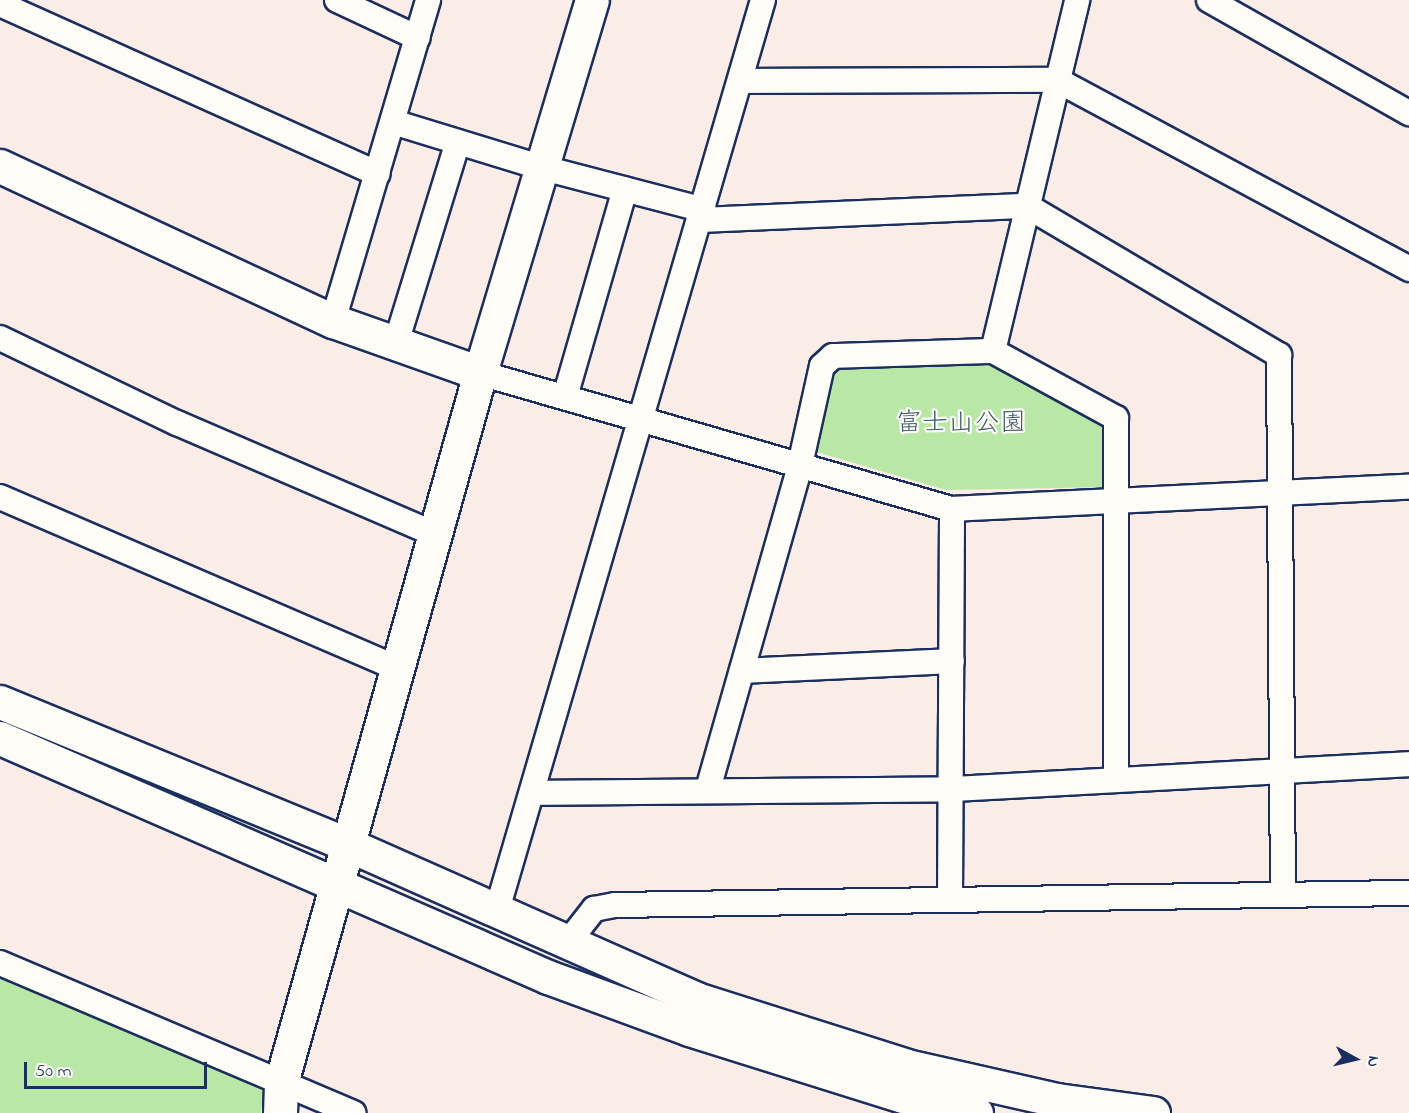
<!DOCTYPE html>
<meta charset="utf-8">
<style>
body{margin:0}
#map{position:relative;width:1409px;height:1113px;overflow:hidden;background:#faede7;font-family:"Indie Flower","Klee One",sans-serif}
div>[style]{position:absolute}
.green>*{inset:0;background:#b8e7a6}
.roads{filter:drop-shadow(2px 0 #1b2f5e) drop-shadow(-2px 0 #1b2f5e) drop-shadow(0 2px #1b2f5e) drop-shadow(0 -2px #1b2f5e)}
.street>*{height:24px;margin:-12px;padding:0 12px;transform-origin:12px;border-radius:12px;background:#fdfcf7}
.secondary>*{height:33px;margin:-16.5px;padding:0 16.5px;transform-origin:16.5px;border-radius:16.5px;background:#fdfcf7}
span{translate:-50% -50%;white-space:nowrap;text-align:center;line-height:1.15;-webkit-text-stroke:4.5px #fdfcf7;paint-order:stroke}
.park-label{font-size:26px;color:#425d70}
.north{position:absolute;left:1325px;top:1029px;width:60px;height:60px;-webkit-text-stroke:4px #fdfcf7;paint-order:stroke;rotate:98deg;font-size:16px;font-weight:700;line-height:24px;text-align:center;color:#1b2f5e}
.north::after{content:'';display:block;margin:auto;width:21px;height:27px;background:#1b2f5e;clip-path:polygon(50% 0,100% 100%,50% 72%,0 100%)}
.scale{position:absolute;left:24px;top:1062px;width:183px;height:27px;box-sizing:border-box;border:3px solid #1b2f5e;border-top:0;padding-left:8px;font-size:18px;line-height:21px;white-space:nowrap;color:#1b2f5e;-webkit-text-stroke:4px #fdfcf7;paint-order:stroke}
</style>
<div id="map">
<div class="green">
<div style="clip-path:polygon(992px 360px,1109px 421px,1107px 487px,946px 490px,813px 451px,832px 364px)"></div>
<div style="clip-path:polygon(0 973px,263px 1091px,261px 1113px,0 1113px)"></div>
</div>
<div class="roads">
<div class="street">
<div style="left:337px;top:0;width:89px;rotate:25.1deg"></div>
<div style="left:1209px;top:0;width:230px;rotate:29.5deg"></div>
<div style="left:0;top:4px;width:414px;rotate:24.2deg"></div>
<div style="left:740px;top:81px;width:317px;rotate:-0.2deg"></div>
<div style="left:1057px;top:80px;width:400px;rotate:28.2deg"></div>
<div style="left:393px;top:122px;width:157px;rotate:17deg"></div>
<div style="left:543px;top:168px;width:166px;rotate:14.6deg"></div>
<div style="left:701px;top:220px;width:326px;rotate:-2.5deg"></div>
<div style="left:1027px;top:206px;width:293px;rotate:30.6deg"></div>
<div style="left:1279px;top:355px;width:540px;rotate:89.58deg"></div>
<div style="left:333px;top:321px;width:335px;rotate:-73.5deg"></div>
<div style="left:0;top:338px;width:196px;rotate:25.7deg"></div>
<div style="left:177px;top:423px;width:283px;rotate:23.3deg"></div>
<div style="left:396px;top:343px;width:210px;rotate:-72.9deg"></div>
<div style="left:993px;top:351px;width:361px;rotate:-76.5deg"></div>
<div style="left:480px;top:373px;width:491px;rotate:16.1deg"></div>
<div style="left:952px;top:509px;width:458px;rotate:-2.8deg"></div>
<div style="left:565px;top:397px;width:216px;rotate:-73.9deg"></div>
<div style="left:0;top:497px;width:434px;rotate:23.3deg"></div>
<div style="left:742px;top:671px;width:210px;rotate:-2.7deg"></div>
<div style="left:708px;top:789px;width:337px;rotate:-74.1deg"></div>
<div style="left:800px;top:465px;width:101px;rotate:-77.5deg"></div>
<div style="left:822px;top:366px;width:15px;rotate:-42deg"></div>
<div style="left:833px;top:356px;width:160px;rotate:-1.8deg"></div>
<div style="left:993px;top:351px;width:140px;rotate:28.6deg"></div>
<div style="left:1116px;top:418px;width:359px;rotate:90deg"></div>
<div style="left:532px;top:793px;width:420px;rotate:-0.5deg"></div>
<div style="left:952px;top:789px;width:458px;rotate:-3.1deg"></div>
<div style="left:950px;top:899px;width:390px;rotate:-89.7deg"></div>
<div style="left:497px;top:910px;width:948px;rotate:-73.71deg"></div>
<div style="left:569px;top:941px;width:41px;rotate:-52deg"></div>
<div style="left:594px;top:909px;width:21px;rotate:-11deg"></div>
<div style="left:615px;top:905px;width:794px;rotate:-0.87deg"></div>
<div style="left:0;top:963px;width:384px;rotate:23deg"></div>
</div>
<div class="secondary">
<div style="left:0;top:166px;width:367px;rotate:25deg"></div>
<div style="left:333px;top:321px;width:156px;rotate:19.5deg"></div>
<div style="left:0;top:702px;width:377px;rotate:22.3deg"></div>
<div style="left:349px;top:845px;width:380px;rotate:23.9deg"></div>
<div style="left:696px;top:999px;width:221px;rotate:17.6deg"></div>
<div style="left:907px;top:1066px;width:154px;rotate:12.8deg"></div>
<div style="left:1057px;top:1100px;width:97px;rotate:7.7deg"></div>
<div style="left:0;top:738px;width:598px;rotate:23.56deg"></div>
<div style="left:548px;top:977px;width:150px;rotate:20.2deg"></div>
<div style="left:689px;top:1029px;width:224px;rotate:17.4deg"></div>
<div style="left:903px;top:1096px;width:75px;rotate:13.1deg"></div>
<div style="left:280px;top:1113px;width:30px;rotate:-88deg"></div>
<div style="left:281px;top:1083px;width:737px;rotate:-74.34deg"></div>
<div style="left:480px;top:373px;width:389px;rotate:-73.3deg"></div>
</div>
</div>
<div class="park-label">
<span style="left:961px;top:425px">富士山公園</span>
</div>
<div class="north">N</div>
<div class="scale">50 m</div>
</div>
